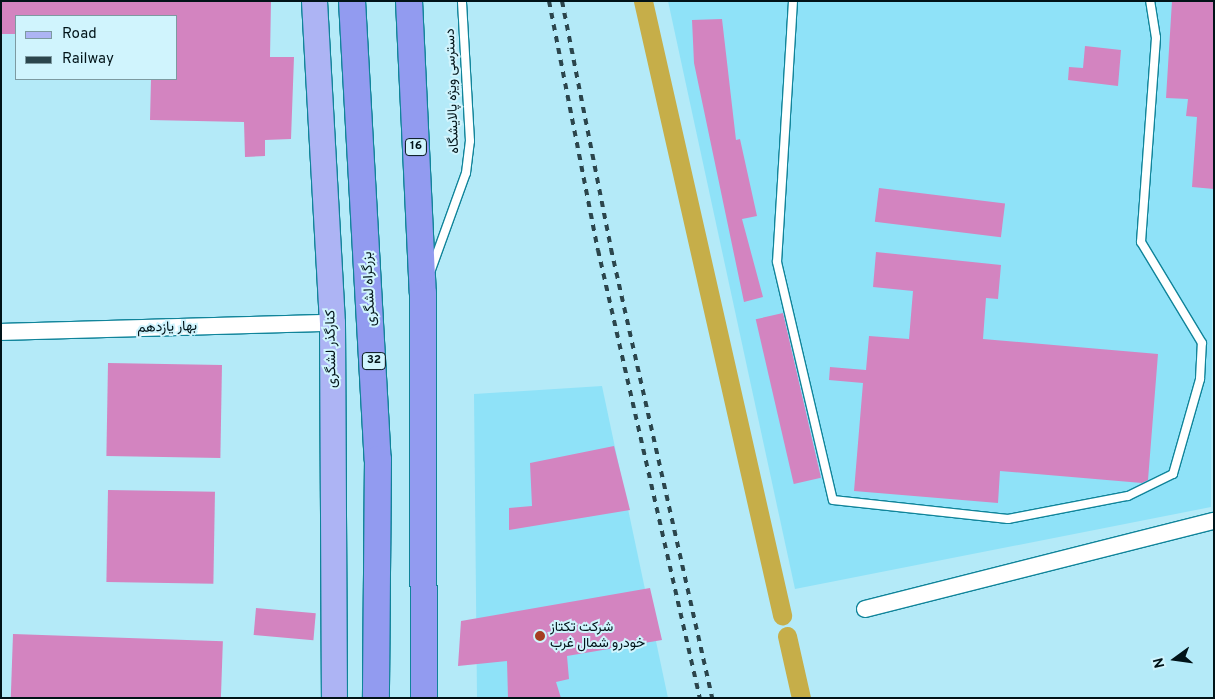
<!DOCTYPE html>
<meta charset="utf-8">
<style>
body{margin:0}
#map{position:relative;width:1215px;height:699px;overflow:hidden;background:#b4eaf8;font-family:Overpass,Vazirmatn,sans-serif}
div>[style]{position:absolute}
.built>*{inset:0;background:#8fe2f8}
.canal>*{height:19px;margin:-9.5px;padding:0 9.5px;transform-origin:9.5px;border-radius:9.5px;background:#c6ae49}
.building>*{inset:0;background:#d384c0;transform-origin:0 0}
.roads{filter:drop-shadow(1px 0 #10849a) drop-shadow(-1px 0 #10849a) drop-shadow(0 1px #10849a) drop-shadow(0 -1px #10849a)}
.service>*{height:8px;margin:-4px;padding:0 4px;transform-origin:4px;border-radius:4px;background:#fff}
.minor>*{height:16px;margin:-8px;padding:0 8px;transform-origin:8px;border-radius:8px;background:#fff}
.primary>*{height:25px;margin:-12.5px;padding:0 12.5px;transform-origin:12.5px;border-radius:12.5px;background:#adb4f4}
.trunk>*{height:26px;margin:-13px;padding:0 13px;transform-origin:13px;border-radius:13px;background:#929bf0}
.rail>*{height:4px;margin-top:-2px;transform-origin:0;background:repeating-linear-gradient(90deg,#2b454c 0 6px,transparent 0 12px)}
.dots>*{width:14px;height:14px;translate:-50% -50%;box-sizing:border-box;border:2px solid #d0f4fd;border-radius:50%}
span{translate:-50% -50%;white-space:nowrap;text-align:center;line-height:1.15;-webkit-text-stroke:4px #d0f4fd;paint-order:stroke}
.shield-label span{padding:1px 4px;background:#d0f4fd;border:1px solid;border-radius:4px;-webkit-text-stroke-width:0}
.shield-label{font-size:12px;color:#011318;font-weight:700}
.street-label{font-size:14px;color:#011318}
.poi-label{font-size:14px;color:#011318}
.left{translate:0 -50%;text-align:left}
.frame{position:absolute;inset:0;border:2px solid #011318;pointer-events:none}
.legend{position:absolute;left:15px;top:15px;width:162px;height:65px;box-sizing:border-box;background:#d0f4fd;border:1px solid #7d9aa1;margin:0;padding:6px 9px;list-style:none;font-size:15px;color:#011318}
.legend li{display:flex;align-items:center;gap:10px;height:25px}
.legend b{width:25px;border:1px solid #7d9aa1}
.north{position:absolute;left:1150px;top:634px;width:50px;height:50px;-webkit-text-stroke:4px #d0f4fd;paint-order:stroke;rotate:256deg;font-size:14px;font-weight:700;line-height:20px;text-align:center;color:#011318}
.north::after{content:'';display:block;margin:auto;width:18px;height:22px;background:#011318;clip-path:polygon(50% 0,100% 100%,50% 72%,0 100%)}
</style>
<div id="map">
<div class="built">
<div style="clip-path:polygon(668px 1px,1214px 1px,1211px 507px,795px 589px)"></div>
<div style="clip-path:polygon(602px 386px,668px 698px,477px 698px,474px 394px)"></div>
</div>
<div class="canal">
<div style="left:643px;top:1px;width:630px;rotate:77.24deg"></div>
<div style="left:787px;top:636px;width:64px;rotate:77.3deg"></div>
</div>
<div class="building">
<div style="clip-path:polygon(1px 1px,271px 1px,270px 57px,294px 57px,291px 139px,265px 140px,265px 156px,245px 157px,244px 122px,150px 120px,151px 79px,176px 79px,176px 16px,16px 16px,16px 34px,1px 34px)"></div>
<div style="clip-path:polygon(1172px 1px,1214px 1px,1214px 189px,1192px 187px,1197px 117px,1186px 116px,1188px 99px,1166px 98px)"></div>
<div style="clip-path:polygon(722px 19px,736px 140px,740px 139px,757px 216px,742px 219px,763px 297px,744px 302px,694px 63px,692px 20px)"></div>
<div style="clip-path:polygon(1085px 46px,1121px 50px,1118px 86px,1068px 80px,1069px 67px,1083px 68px)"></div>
<div style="left:879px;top:188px;width:127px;height:34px;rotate:7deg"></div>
<div style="clip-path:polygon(876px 252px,1001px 265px,998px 299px,986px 298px,983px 339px,1158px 354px,1148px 480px,1142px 483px,1000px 471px,998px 503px,854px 491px,863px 383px,829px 380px,830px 367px,866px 370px,869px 336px,909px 339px,913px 291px,873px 287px)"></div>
<div style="left:783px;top:313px;width:169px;height:28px;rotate:77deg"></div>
<div style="left:108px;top:363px;width:114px;height:93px;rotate:1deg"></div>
<div style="clip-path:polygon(614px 446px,630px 510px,509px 530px,509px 508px,532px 506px,530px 463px)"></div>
<div style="left:108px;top:490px;width:107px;height:92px;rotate:1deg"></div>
<div style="clip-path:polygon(650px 588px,662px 640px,567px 656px,569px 679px,556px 682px,561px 698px,508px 698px,507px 661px,458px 666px,461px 621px)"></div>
<div style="left:256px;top:608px;width:60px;height:27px;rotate:5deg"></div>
<div style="left:13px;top:634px;width:210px;height:64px;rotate:2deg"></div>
</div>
<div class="roads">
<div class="service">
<div style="left:793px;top:1px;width:261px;rotate:93.5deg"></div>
<div style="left:777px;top:262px;width:244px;rotate:76.8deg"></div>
<div style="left:833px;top:500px;width:176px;rotate:6.2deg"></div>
<div style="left:1008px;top:519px;width:122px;rotate:-10.9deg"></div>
<div style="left:1128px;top:496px;width:50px;rotate:-26.1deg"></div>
<div style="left:1173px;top:474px;width:99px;rotate:-74.1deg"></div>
<div style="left:1200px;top:379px;width:36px;rotate:-87deg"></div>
<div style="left:1202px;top:343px;width:118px;rotate:-121.1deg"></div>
<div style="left:1141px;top:242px;width:205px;rotate:-85.8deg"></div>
<div style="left:1156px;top:38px;width:37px;rotate:-99deg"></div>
<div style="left:431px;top:270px;width:103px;rotate:-70.2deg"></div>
<div style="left:466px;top:173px;width:32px;rotate:-83deg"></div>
<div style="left:470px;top:141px;width:140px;rotate:-93.3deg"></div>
</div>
<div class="minor">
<div style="left:1px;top:332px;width:331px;rotate:-1.6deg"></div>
<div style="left:865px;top:609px;width:360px;rotate:-14.2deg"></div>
</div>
<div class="primary">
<div style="left:314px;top:1px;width:323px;rotate:86.8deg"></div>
<div style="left:332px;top:323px;width:375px;rotate:89.7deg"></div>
</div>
<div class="trunk">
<div style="left:352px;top:1px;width:459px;rotate:86.8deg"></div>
<div style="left:378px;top:459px;width:239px;rotate:90.5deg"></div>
<div style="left:409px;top:1px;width:292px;rotate:87.3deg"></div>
<div style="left:423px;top:293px;width:405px;rotate:89.9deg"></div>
</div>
</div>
<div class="rail">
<div style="left:549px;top:1px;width:254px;rotate:78.9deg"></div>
<div style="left:598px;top:250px;width:459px;rotate:77.2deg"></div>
<div style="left:562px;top:1px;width:253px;rotate:78.8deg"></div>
<div style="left:611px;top:249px;width:460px;rotate:77.3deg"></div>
</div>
<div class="dots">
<div style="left:540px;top:636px;background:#a63e21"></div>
</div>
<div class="shield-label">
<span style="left:416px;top:147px">16</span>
<span style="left:374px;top:361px">32</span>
</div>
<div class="street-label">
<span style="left:453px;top:91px;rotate:-92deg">دسترسی ویژه پالایشگاه</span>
<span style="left:370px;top:289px;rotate:-93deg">بزرگراه لشگری</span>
<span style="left:167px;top:328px;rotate:-2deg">بهار یازدهم</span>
<span style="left:332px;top:349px;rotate:-91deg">کنارگذر لشگری</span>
</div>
<div class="poi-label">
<span class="left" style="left:550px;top:636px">شرکت تکتاز<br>خودرو شمال غرب</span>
</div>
<div class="frame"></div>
<ul class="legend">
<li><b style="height:6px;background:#adb4f4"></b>Road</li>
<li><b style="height:6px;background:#2b454c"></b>Railway</li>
</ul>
<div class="north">N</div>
</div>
